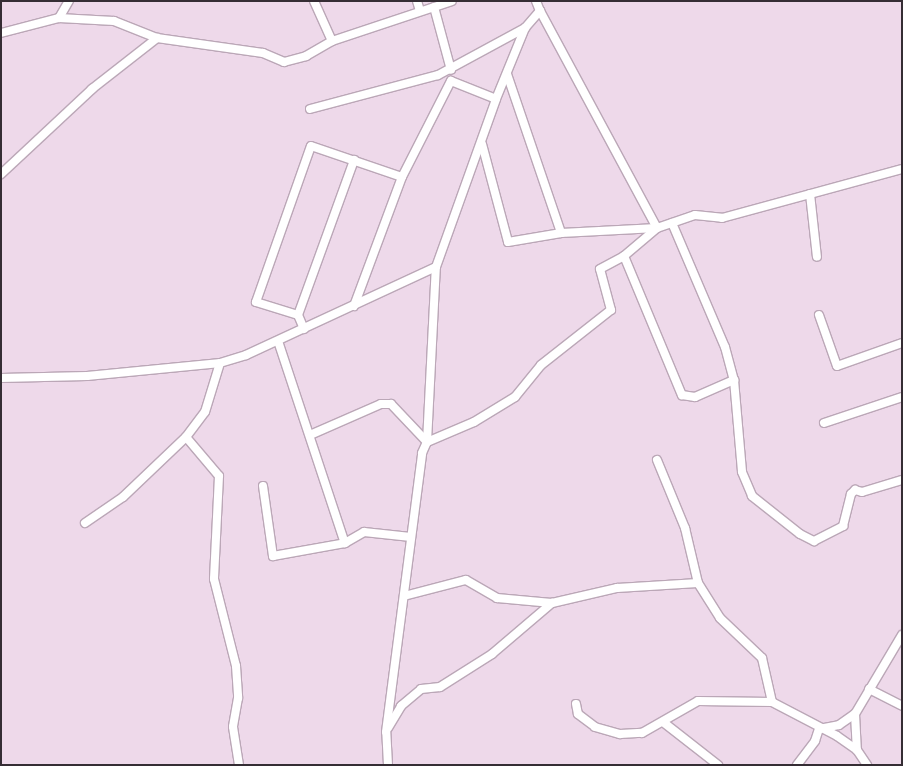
<!DOCTYPE html>
<style>
body{margin:0}
#map{position:relative;width:903px;height:766px;overflow:hidden;background:#eed9ea;font-family:"Roboto Serif",serif}
div>[style]{position:absolute}
.roads{filter:drop-shadow(1px 0 #bba7b7) drop-shadow(-1px 0 #bba7b7) drop-shadow(0 1px #bba7b7) drop-shadow(0 -1px #bba7b7)}
.minor>*{height:8px;margin:-4px;padding:0 4px;transform-origin:4px;border-radius:4px;background:#fff}
span{translate:-50% -50%;white-space:nowrap;text-align:center;line-height:1.15;-webkit-text-stroke:4px #fbe6f7;paint-order:stroke}
.frame{position:absolute;inset:0;border:2px solid #352d34;pointer-events:none}
</style>
<div id="map">
<div class="roads">
<div class="minor">
<div style="left:314px;top:1px;width:44px;rotate:65.8deg"></div>
<div style="left:417px;top:1px;width:10px;rotate:73deg"></div>
<div style="left:434px;top:7px;width:65px;rotate:74.9deg"></div>
<div style="left:59px;top:18px;width:20px;rotate:-60deg"></div>
<div style="left:1px;top:33px;width:60px;rotate:-14.5deg"></div>
<div style="left:59px;top:18px;width:55px;rotate:3.1deg"></div>
<div style="left:114px;top:21px;width:46px;rotate:21.6deg"></div>
<div style="left:157px;top:38px;width:107px;rotate:8.1deg"></div>
<div style="left:263px;top:53px;width:23px;rotate:23deg"></div>
<div style="left:284px;top:62px;width:23px;rotate:-15deg"></div>
<div style="left:306px;top:56px;width:30px;rotate:-30deg"></div>
<div style="left:332px;top:41px;width:126px;rotate:-18.4deg"></div>
<div style="left:507px;top:74px;width:168px;rotate:71.2deg"></div>
<div style="left:310px;top:109px;width:132px;rotate:-14.9deg"></div>
<div style="left:438px;top:75px;width:99px;rotate:-28.4deg"></div>
<div style="left:482px;top:144px;width:101px;rotate:75.1deg"></div>
<div style="left:508px;top:242px;width:54px;rotate:-9.6deg"></div>
<div style="left:561px;top:233px;width:96px;rotate:-3deg"></div>
<div style="left:657px;top:228px;width:40px;rotate:-18.9deg"></div>
<div style="left:695px;top:215px;width:27px;rotate:6deg"></div>
<div style="left:722px;top:218px;width:187px;rotate:-15.2deg"></div>
<div style="left:1px;top:174px;width:125px;rotate:-43deg"></div>
<div style="left:92px;top:89px;width:83px;rotate:-38.1deg"></div>
<div style="left:810px;top:194px;width:63px;rotate:83.7deg"></div>
<div style="left:672px;top:223px;width:135px;rotate:66.9deg"></div>
<div style="left:725px;top:347px;width:34px;rotate:75deg"></div>
<div style="left:734px;top:380px;width:92px;rotate:85deg"></div>
<div style="left:742px;top:472px;width:26px;rotate:67deg"></div>
<div style="left:752px;top:496px;width:61px;rotate:38.4deg"></div>
<div style="left:800px;top:534px;width:16px;rotate:27deg"></div>
<div style="left:814px;top:541px;width:33px;rotate:-27deg"></div>
<div style="left:843px;top:526px;width:33px;rotate:-76deg"></div>
<div style="left:851px;top:494px;width:6px;rotate:-45deg"></div>
<div style="left:855px;top:490px;width:7px;rotate:16deg"></div>
<div style="left:862px;top:492px;width:42px;rotate:-16.7deg"></div>
<div style="left:624px;top:256px;width:151px;rotate:67.4deg"></div>
<div style="left:682px;top:395px;width:13px;rotate:9deg"></div>
<div style="left:695px;top:397px;width:43px;rotate:-23.6deg"></div>
<div style="left:354px;top:306px;width:138px;rotate:-69.6deg"></div>
<div style="left:298px;top:315px;width:165px;rotate:-70.1deg"></div>
<div style="left:819px;top:315px;width:54px;rotate:70.6deg"></div>
<div style="left:837px;top:366px;width:69px;rotate:-19.5deg"></div>
<div style="left:304px;top:329px;width:15px;rotate:-113deg"></div>
<div style="left:298px;top:315px;width:44px;rotate:-162.8deg"></div>
<div style="left:256px;top:302px;width:165px;rotate:-70.6deg"></div>
<div style="left:311px;top:146px;width:96px;rotate:18.8deg"></div>
<div style="left:402px;top:177px;width:108px;rotate:-63deg"></div>
<div style="left:451px;top:81px;width:48px;rotate:21.8deg"></div>
<div style="left:278px;top:341px;width:213px;rotate:71.7deg"></div>
<div style="left:1px;top:378px;width:86px;rotate:-1.3deg"></div>
<div style="left:87px;top:376px;width:134px;rotate:-5.6deg"></div>
<div style="left:220px;top:363px;width:27px;rotate:-17deg"></div>
<div style="left:246px;top:355px;width:209px;rotate:-24.9deg"></div>
<div style="left:824px;top:423px;width:82px;rotate:-18.4deg"></div>
<div style="left:310px;top:435px;width:77px;rotate:-23.6deg"></div>
<div style="left:381px;top:404px;width:10px"></div>
<div style="left:391px;top:404px;width:52px;rotate:46.5deg"></div>
<div style="left:427px;top:442px;width:51px;rotate:-23.1deg"></div>
<div style="left:474px;top:422px;width:48px;rotate:-31.4deg"></div>
<div style="left:515px;top:397px;width:41px;rotate:-50.9deg"></div>
<div style="left:541px;top:365px;width:89px;rotate:-38.2deg"></div>
<div style="left:611px;top:310px;width:42px;rotate:-105deg"></div>
<div style="left:600px;top:269px;width:27px;rotate:-28deg"></div>
<div style="left:624px;top:256px;width:43px;rotate:-40.3deg"></div>
<div style="left:657px;top:228px;width:247px;rotate:-118.3deg"></div>
<div style="left:186px;top:437px;width:51px;rotate:49.8deg"></div>
<div style="left:219px;top:476px;width:103px;rotate:92.8deg"></div>
<div style="left:214px;top:579px;width:90px;rotate:75.8deg"></div>
<div style="left:236px;top:666px;width:32px;rotate:86deg"></div>
<div style="left:238px;top:698px;width:29px;rotate:100deg"></div>
<div style="left:233px;top:727px;width:38px;rotate:81deg"></div>
<div style="left:657px;top:460px;width:74px;rotate:67.6deg"></div>
<div style="left:685px;top:528px;width:57px;rotate:76.7deg"></div>
<div style="left:698px;top:583px;width:41px;rotate:57.8deg"></div>
<div style="left:720px;top:618px;width:58px;rotate:43.6deg"></div>
<div style="left:762px;top:658px;width:45px;rotate:77.2deg"></div>
<div style="left:263px;top:486px;width:71px;rotate:81.9deg"></div>
<div style="left:273px;top:556px;width:73px;rotate:-10.2deg"></div>
<div style="left:345px;top:543px;width:22px;rotate:-30deg"></div>
<div style="left:364px;top:532px;width:47px;rotate:6.1deg"></div>
<div style="left:85px;top:523px;width:46px;rotate:-34.4deg"></div>
<div style="left:123px;top:497px;width:87px;rotate:-43.6deg"></div>
<div style="left:186px;top:437px;width:31px;rotate:-53deg"></div>
<div style="left:205px;top:412px;width:51px;rotate:-73deg"></div>
<div style="left:404px;top:596px;width:64px;rotate:-14.5deg"></div>
<div style="left:466px;top:580px;width:36px;rotate:30deg"></div>
<div style="left:497px;top:598px;width:55px;rotate:5.2deg"></div>
<div style="left:552px;top:603px;width:67px;rotate:-13deg"></div>
<div style="left:617px;top:588px;width:81px;rotate:-3.5deg"></div>
<div style="left:869px;top:689px;width:37px;rotate:27deg"></div>
<div style="left:576px;top:704px;width:10px;rotate:79deg"></div>
<div style="left:578px;top:714px;width:21px;rotate:37deg"></div>
<div style="left:595px;top:727px;width:26px;rotate:16deg"></div>
<div style="left:620px;top:734px;width:22px;rotate:-3deg"></div>
<div style="left:642px;top:733px;width:64px;rotate:-29.7deg"></div>
<div style="left:698px;top:701px;width:74px;rotate:0.8deg"></div>
<div style="left:772px;top:702px;width:73px;rotate:27.6deg"></div>
<div style="left:837px;top:736px;width:24px;rotate:35deg"></div>
<div style="left:857px;top:750px;width:18px;rotate:56deg"></div>
<div style="left:855px;top:714px;width:36px;rotate:87deg"></div>
<div style="left:663px;top:722px;width:70px;rotate:38deg"></div>
<div style="left:388px;top:728px;width:26px;rotate:-59deg"></div>
<div style="left:401px;top:706px;width:26px;rotate:-40deg"></div>
<div style="left:421px;top:689px;width:19px;rotate:-6deg"></div>
<div style="left:440px;top:687px;width:62px;rotate:-32.4deg"></div>
<div style="left:492px;top:654px;width:79px;rotate:-40.4deg"></div>
<div style="left:388px;top:765px;width:33px;rotate:-93deg"></div>
<div style="left:386px;top:732px;width:281px;rotate:-82.6deg"></div>
<div style="left:422px;top:453px;width:12px;rotate:-66deg"></div>
<div style="left:427px;top:442px;width:175px;rotate:-87.1deg"></div>
<div style="left:436px;top:267px;width:178px;rotate:-70.3deg"></div>
<div style="left:496px;top:99px;width:77px;rotate:-67.8deg"></div>
<div style="left:525px;top:28px;width:23px;rotate:-49deg"></div>
<div style="left:540px;top:11px;width:11px;rotate:-112deg"></div>
<div style="left:797px;top:765px;width:30px;rotate:-53deg"></div>
<div style="left:815px;top:741px;width:13px;rotate:-72deg"></div>
<div style="left:819px;top:729px;width:20px;rotate:-11deg"></div>
<div style="left:839px;top:725px;width:19px;rotate:-35deg"></div>
<div style="left:855px;top:714px;width:92px;rotate:-59.3deg"></div>
</div>
</div>
<div class="frame"></div>
</div>
